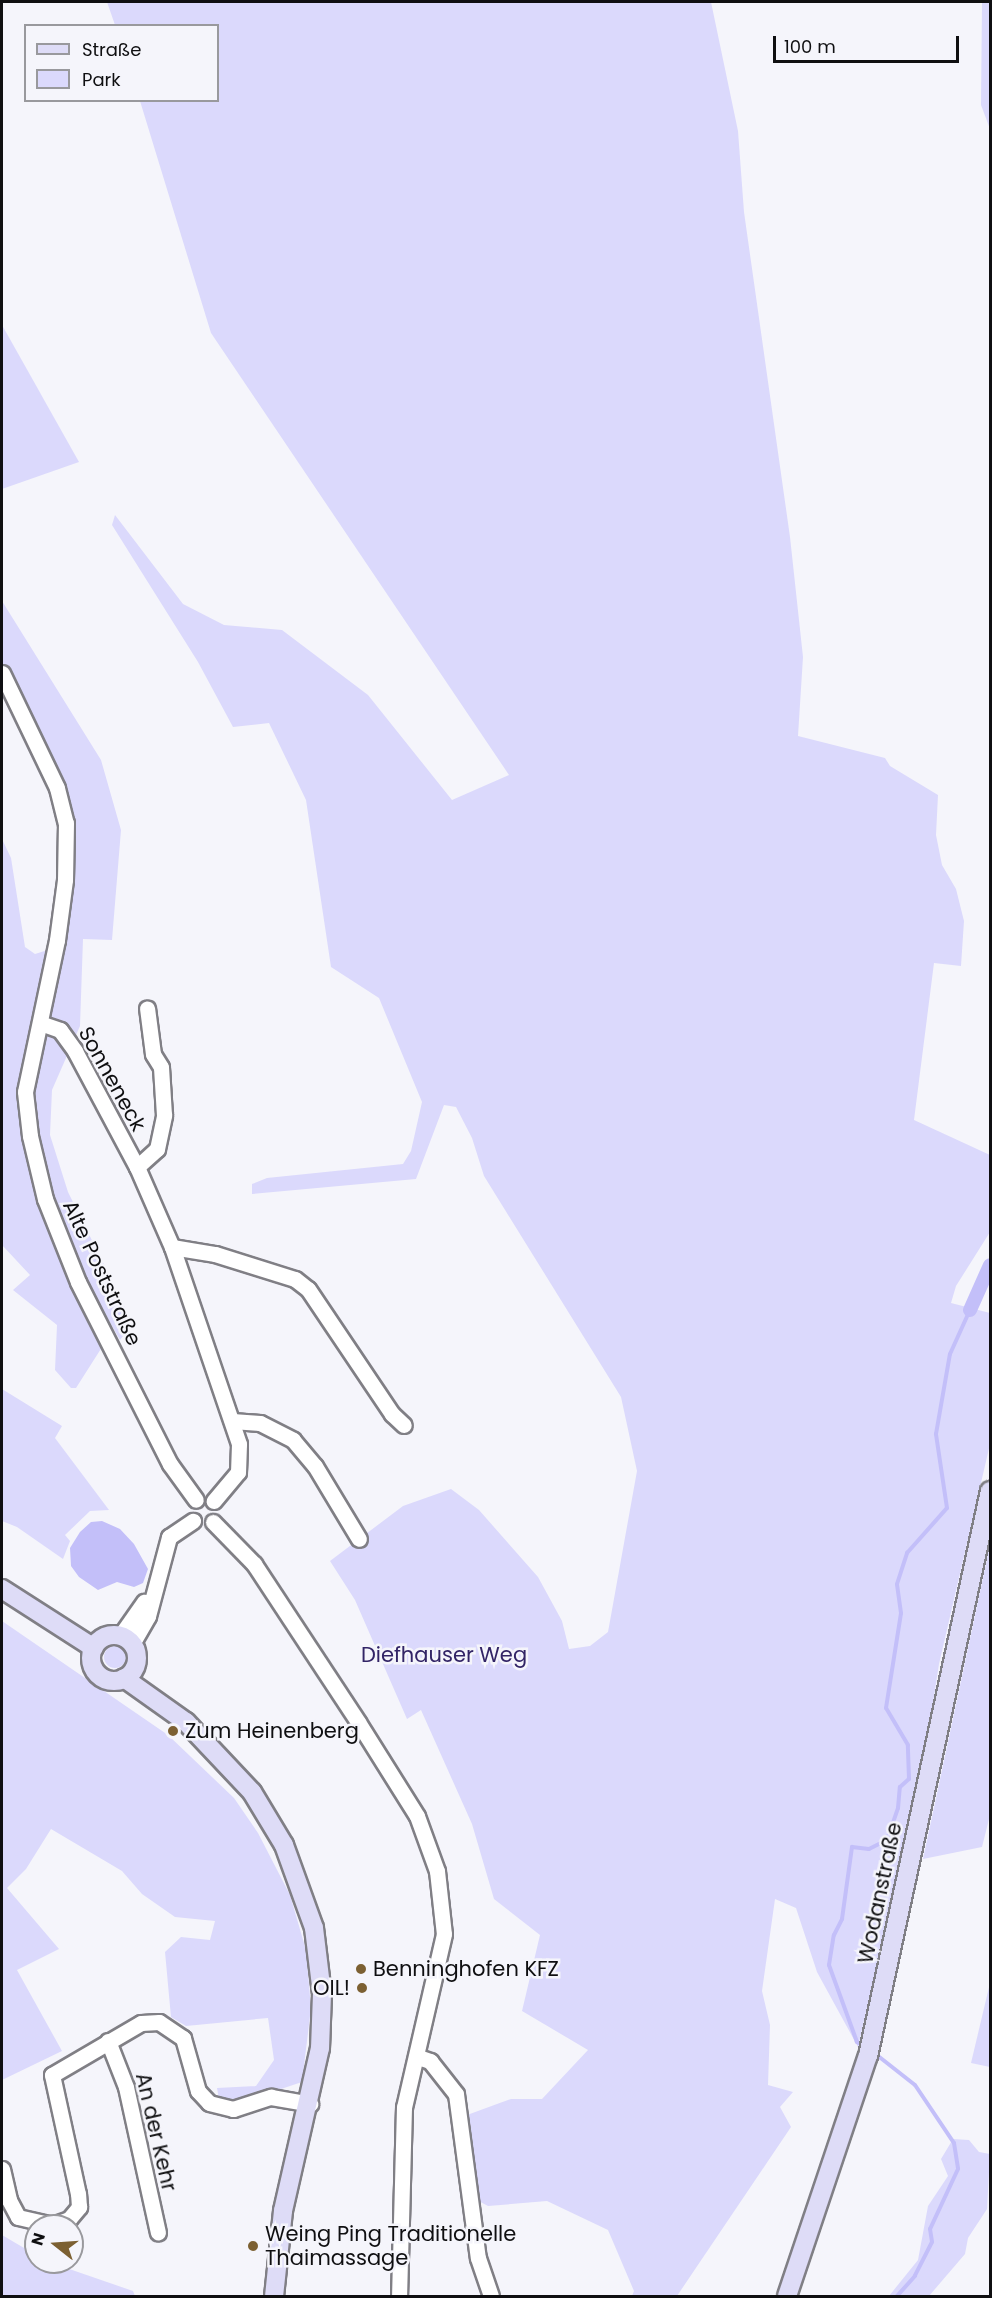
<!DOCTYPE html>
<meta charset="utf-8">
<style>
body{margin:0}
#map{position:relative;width:992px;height:2298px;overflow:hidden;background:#f5f5fb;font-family:Poppins,sans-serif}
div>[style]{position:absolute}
.green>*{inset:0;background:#dbd9fc}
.round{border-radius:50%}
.water>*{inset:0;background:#c3bff9}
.stream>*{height:4px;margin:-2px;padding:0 2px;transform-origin:2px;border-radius:2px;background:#c3bff9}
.canal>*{height:14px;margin:-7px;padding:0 7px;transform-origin:7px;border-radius:7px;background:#c3bff9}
.roads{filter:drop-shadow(2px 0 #807f85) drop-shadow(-2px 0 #807f85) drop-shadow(0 2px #807f85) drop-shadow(0 -2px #807f85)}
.minor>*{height:15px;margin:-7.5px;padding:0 7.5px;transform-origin:7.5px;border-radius:7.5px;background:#fff}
.major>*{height:18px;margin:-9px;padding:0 9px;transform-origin:9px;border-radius:9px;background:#dedcf7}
.major>.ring{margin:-9px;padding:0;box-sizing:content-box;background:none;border:18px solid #dedcf7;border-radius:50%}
.dots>*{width:16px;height:16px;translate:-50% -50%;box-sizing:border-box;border:3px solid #f5f5fb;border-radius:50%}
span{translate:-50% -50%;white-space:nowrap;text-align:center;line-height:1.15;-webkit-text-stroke:5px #f5f5fb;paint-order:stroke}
.street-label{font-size:21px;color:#0f0f11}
.park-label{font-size:21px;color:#322466}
.poi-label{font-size:21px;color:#0f0f11}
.left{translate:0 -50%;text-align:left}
.right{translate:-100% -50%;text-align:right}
.frame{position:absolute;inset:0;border:3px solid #0f0f11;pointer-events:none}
.legend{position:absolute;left:24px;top:24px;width:195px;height:78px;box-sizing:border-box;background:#f5f5fb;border:2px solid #99999d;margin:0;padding:8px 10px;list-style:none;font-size:18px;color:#0f0f11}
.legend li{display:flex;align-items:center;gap:12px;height:30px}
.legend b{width:30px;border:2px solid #99999d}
.north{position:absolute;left:24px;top:2214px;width:60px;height:60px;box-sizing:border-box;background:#f5f5fb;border:2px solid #99999d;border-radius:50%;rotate:287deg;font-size:16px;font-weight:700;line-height:24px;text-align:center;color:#0f0f11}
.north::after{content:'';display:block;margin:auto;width:21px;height:27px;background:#7c6032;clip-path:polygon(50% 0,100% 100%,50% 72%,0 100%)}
.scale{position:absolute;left:773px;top:36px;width:186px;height:27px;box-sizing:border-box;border:3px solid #0f0f11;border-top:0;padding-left:8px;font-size:18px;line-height:21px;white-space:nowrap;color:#0f0f11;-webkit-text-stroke:4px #f5f5fb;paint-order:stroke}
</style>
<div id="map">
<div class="green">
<div style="clip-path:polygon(107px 2px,711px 2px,738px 131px,744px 212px,790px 537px,803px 657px,798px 736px,885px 758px,890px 766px,938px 795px,936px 835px,942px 865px,956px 889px,964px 921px,961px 966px,934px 963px,914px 1120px,990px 1155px,990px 1232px,956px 1286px,951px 1303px,990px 1313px,990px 1444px,939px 1664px,926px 1748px,858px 2047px,817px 1972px,796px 1908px,775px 1899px,762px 1991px,770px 2025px,768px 2085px,793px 2092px,780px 2107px,791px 2127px,677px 2296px,632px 2296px,634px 2291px,608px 2230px,547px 2201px,488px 2206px,473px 2198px,467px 2115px,511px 2099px,542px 2099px,588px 2050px,522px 2011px,540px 1935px,494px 1899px,472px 1824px,421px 1710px,407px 1719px,355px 1600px,330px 1561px,403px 1506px,451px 1489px,479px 1510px,538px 1577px,562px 1621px,569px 1649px,590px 1646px,608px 1632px,637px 1471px,621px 1397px,484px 1176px,472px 1138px,456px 1107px,444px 1105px,416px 1179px,252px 1194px,252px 1184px,267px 1178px,403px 1164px,411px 1151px,422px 1102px,379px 998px,331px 967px,306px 800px,269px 723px,233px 727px,198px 662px,112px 525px,115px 515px,183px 604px,224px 625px,282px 630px,368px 695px,452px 800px,509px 775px,211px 333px,140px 101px,218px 100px,218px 26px,115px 25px)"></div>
<div style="clip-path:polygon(982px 2px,990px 2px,990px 129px,981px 105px)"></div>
<div style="clip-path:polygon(2px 325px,79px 462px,2px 489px)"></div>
<div style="clip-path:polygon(2px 601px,101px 760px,121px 830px,112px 940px,83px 939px,80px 1026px,52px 1090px,50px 1135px,68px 1192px,133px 1323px,120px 1340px,86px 1280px,52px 1200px,35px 1136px,33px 1093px,23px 1137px,104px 1344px,76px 1388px,71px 1388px,55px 1370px,57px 1325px,13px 1290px,30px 1275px,2px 1245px,2px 839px,11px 858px,25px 947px,35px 954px,51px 949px,62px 936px,61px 787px,2px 664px)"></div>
<div style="clip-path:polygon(2px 1389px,62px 1426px,55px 1438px,109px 1510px,90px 1511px,65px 1535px,70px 1541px,63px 1559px,17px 1527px,2px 1521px)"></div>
<div style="clip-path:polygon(990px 1545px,990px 1815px,982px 1847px,923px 1859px)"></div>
<div style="clip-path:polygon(2px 1621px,168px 1735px,234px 1798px,258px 1833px,290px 1895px,306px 1950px,311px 2008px,302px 2082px,245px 2101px,219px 2099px,217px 2088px,256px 2086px,274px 2060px,268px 2018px,186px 2026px,171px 2017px,165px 1952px,181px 1937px,210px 1940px,215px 1921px,175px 1917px,142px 1894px,122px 1871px,51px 1829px,26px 1869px,7px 1888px,59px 1949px,17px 1970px,62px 2051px,2px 2080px)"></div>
<div class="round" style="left:104px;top:1646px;width:22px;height:22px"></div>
<div style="clip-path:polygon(990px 1983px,990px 2067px,971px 2063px)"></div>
<div style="clip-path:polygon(953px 2139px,969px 2140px,979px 2152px,990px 2154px,987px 2209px,968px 2238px,965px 2254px,929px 2296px,889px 2296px,918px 2260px,928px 2206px,948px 2176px,941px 2159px)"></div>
<div style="clip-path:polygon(2px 2235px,36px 2255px,36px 2262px,49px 2262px,133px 2291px,135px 2296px,2px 2296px)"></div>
</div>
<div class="water">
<div style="clip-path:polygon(102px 1521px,120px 1529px,134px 1544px,148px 1569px,143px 1583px,134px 1587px,117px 1582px,98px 1590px,79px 1577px,71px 1566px,70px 1548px,80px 1532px,91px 1522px)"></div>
</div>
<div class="stream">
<div style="left:864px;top:2047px;width:9px;rotate:-144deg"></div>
<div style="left:857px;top:2042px;width:82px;rotate:-110deg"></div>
<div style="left:829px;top:1965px;width:30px;rotate:-81deg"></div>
<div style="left:834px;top:1935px;width:18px;rotate:-63deg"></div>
<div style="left:842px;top:1919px;width:73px;rotate:-82.1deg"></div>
<div style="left:852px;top:1847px;width:17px;rotate:7deg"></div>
<div style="left:869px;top:1849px;width:20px;rotate:-27deg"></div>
<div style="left:887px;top:1840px;width:34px;rotate:-71deg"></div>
<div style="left:898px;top:1808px;width:21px;rotate:-85deg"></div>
<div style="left:900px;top:1787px;width:12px;rotate:-42deg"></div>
<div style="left:909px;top:1779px;width:34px;rotate:-92deg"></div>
<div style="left:908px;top:1745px;width:43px;rotate:-120.7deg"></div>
<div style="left:886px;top:1708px;width:96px;rotate:-81deg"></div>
<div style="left:901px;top:1613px;width:29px;rotate:-98deg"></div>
<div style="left:897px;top:1584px;width:33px;rotate:-72deg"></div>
<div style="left:907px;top:1553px;width:60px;rotate:-48.4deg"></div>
<div style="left:947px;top:1508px;width:75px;rotate:-98.5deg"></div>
<div style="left:936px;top:1434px;width:81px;rotate:-80.1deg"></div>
<div style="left:950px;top:1354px;width:48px;rotate:-65.6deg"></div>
<div style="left:873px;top:2052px;width:53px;rotate:38.2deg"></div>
<div style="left:915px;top:2085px;width:70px;rotate:56.1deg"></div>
<div style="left:954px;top:2143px;width:26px;rotate:81deg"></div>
<div style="left:958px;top:2169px;width:66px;rotate:115deg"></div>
<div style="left:930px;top:2229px;width:13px;rotate:81deg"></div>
<div style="left:932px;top:2242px;width:38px;rotate:117deg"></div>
<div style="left:915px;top:2276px;width:27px;rotate:132deg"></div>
</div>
<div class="canal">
<div style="left:970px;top:1310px;width:49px;rotate:-66deg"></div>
</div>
<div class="roads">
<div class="minor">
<div style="left:2px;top:673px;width:127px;rotate:64.4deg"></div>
<div style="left:57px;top:788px;width:36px;rotate:76deg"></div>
<div style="left:66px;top:823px;width:57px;rotate:91deg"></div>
<div style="left:65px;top:880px;width:61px;rotate:97.6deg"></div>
<div style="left:57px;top:940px;width:155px;rotate:101.9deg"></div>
<div style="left:25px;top:1092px;width:44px;rotate:83.5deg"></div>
<div style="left:30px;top:1136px;width:65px;rotate:76.6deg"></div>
<div style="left:45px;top:1199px;width:89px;rotate:68.3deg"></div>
<div style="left:78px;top:1282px;width:204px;rotate:63.2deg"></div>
<div style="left:170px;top:1464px;width:44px;rotate:54.2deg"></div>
<div style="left:40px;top:1023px;width:21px;rotate:19deg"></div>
<div style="left:60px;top:1030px;width:26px;rotate:54deg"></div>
<div style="left:75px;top:1051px;width:132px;rotate:61.9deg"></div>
<div style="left:137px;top:1167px;width:87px;rotate:66.4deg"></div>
<div style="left:172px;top:1247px;width:208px;rotate:71.2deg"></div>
<div style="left:239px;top:1444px;width:28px;rotate:92deg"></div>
<div style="left:238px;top:1472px;width:38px;rotate:130deg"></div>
<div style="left:137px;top:1167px;width:27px;rotate:-42deg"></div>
<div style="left:157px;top:1149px;width:35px;rotate:-78deg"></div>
<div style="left:164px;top:1115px;width:48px;rotate:-93.6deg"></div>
<div style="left:161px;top:1067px;width:15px;rotate:-122deg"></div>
<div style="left:153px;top:1054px;width:46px;rotate:-97.4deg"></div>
<div style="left:172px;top:1247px;width:44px;rotate:9.2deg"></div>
<div style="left:215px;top:1254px;width:84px;rotate:17.4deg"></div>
<div style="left:295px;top:1279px;width:16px;rotate:38deg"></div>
<div style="left:308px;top:1289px;width:151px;rotate:56.1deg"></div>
<div style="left:392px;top:1414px;width:16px;rotate:43deg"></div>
<div style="left:232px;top:1421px;width:28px;rotate:4deg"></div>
<div style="left:260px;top:1423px;width:37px;rotate:27deg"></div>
<div style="left:293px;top:1440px;width:34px;rotate:50deg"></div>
<div style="left:315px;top:1466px;width:85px;rotate:58.9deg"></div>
<div style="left:213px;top:1522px;width:59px;rotate:45.7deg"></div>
<div style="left:254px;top:1564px;width:189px;rotate:56.6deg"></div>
<div style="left:358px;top:1722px;width:111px;rotate:57.9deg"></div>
<div style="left:417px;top:1816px;width:59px;rotate:70deg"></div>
<div style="left:437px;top:1871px;width:63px;rotate:83.7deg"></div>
<div style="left:444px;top:1934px;width:178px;rotate:103deg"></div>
<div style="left:404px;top:2107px;width:189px;rotate:91.5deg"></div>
<div style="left:120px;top:1636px;width:42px;rotate:-54.8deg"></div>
<div style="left:132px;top:1644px;width:32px;rotate:-60deg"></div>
<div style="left:148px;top:1616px;width:82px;rotate:-75.1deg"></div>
<div style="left:169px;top:1537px;width:29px;rotate:-34deg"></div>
<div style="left:108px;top:2041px;width:49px;rotate:68.6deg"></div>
<div style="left:126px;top:2087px;width:149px;rotate:77.6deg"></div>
<div style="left:418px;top:2057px;width:13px;rotate:18deg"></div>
<div style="left:430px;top:2061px;width:42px;rotate:51.8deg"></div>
<div style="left:456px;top:2094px;width:165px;rotate:82.4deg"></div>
<div style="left:478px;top:2258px;width:40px;rotate:71.1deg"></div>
<div style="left:2px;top:2169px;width:32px;rotate:77deg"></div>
<div style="left:9px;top:2200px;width:19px;rotate:62deg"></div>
<div style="left:18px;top:2217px;width:35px;rotate:13deg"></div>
<div style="left:52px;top:2225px;width:18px;rotate:-19deg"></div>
<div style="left:69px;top:2219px;width:16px;rotate:-50deg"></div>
<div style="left:79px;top:2207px;width:13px;rotate:-94deg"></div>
<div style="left:78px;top:2194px;width:122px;rotate:-102.3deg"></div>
<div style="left:52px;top:2075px;width:103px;rotate:-30.3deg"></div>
<div style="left:141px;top:2023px;width:18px;rotate:-3deg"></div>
<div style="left:159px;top:2022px;width:29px;rotate:34deg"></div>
<div style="left:183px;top:2038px;width:55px;rotate:74.2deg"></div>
<div style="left:198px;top:2091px;width:16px;rotate:47deg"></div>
<div style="left:209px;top:2103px;width:25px;rotate:14deg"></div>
<div style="left:233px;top:2109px;width:40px;rotate:-18deg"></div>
<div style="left:271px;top:2097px;width:40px;rotate:10deg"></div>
</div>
<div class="major">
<div style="left:2px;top:1589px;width:109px;rotate:32.7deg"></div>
<div class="ring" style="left:91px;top:1635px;width:28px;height:28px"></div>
<div style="left:124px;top:1678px;width:76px;rotate:35.4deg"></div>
<div style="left:186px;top:1722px;width:96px;rotate:46.7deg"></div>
<div style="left:252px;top:1792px;width:62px;rotate:58.9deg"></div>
<div style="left:284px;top:1845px;width:88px;rotate:70.1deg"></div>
<div style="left:314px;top:1928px;width:66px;rotate:83.1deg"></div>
<div style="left:322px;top:1994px;width:54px;rotate:92.1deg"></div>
<div style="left:320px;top:2048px;width:167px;rotate:102.8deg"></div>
<div style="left:283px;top:2211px;width:85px;rotate:96deg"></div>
<div style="left:787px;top:2296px;width:253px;rotate:-71.4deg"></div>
<div style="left:868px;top:2056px;width:578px;rotate:-77.82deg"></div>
</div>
</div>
<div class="dots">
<div style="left:173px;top:1731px;background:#7c6032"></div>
<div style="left:361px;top:1969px;background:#7c6032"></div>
<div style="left:362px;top:1988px;background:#7c6032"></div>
<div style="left:253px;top:2246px;background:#7c6032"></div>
</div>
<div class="street-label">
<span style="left:112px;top:1079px;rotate:61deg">Sonneneck</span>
<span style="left:102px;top:1273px;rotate:65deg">Alte Poststraße</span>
<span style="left:880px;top:1893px;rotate:-78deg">Wodanstraße</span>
<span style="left:156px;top:2132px;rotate:77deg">An der Kehr</span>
</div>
<div class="park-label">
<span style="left:444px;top:1655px">Diefhauser Weg</span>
</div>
<div class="poi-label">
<span class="left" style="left:185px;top:1731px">Zum Heinenberg</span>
<span class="left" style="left:373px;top:1969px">Benninghofen KFZ</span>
<span class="right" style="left:350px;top:1988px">OIL!</span>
<span class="left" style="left:265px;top:2246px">Weing Ping Traditionelle<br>Thaimassage</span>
</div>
<div class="frame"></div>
<ul class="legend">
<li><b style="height:8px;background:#dedcf7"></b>Straße</li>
<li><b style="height:16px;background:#dbd9fc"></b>Park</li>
</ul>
<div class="north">N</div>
<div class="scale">100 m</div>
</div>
